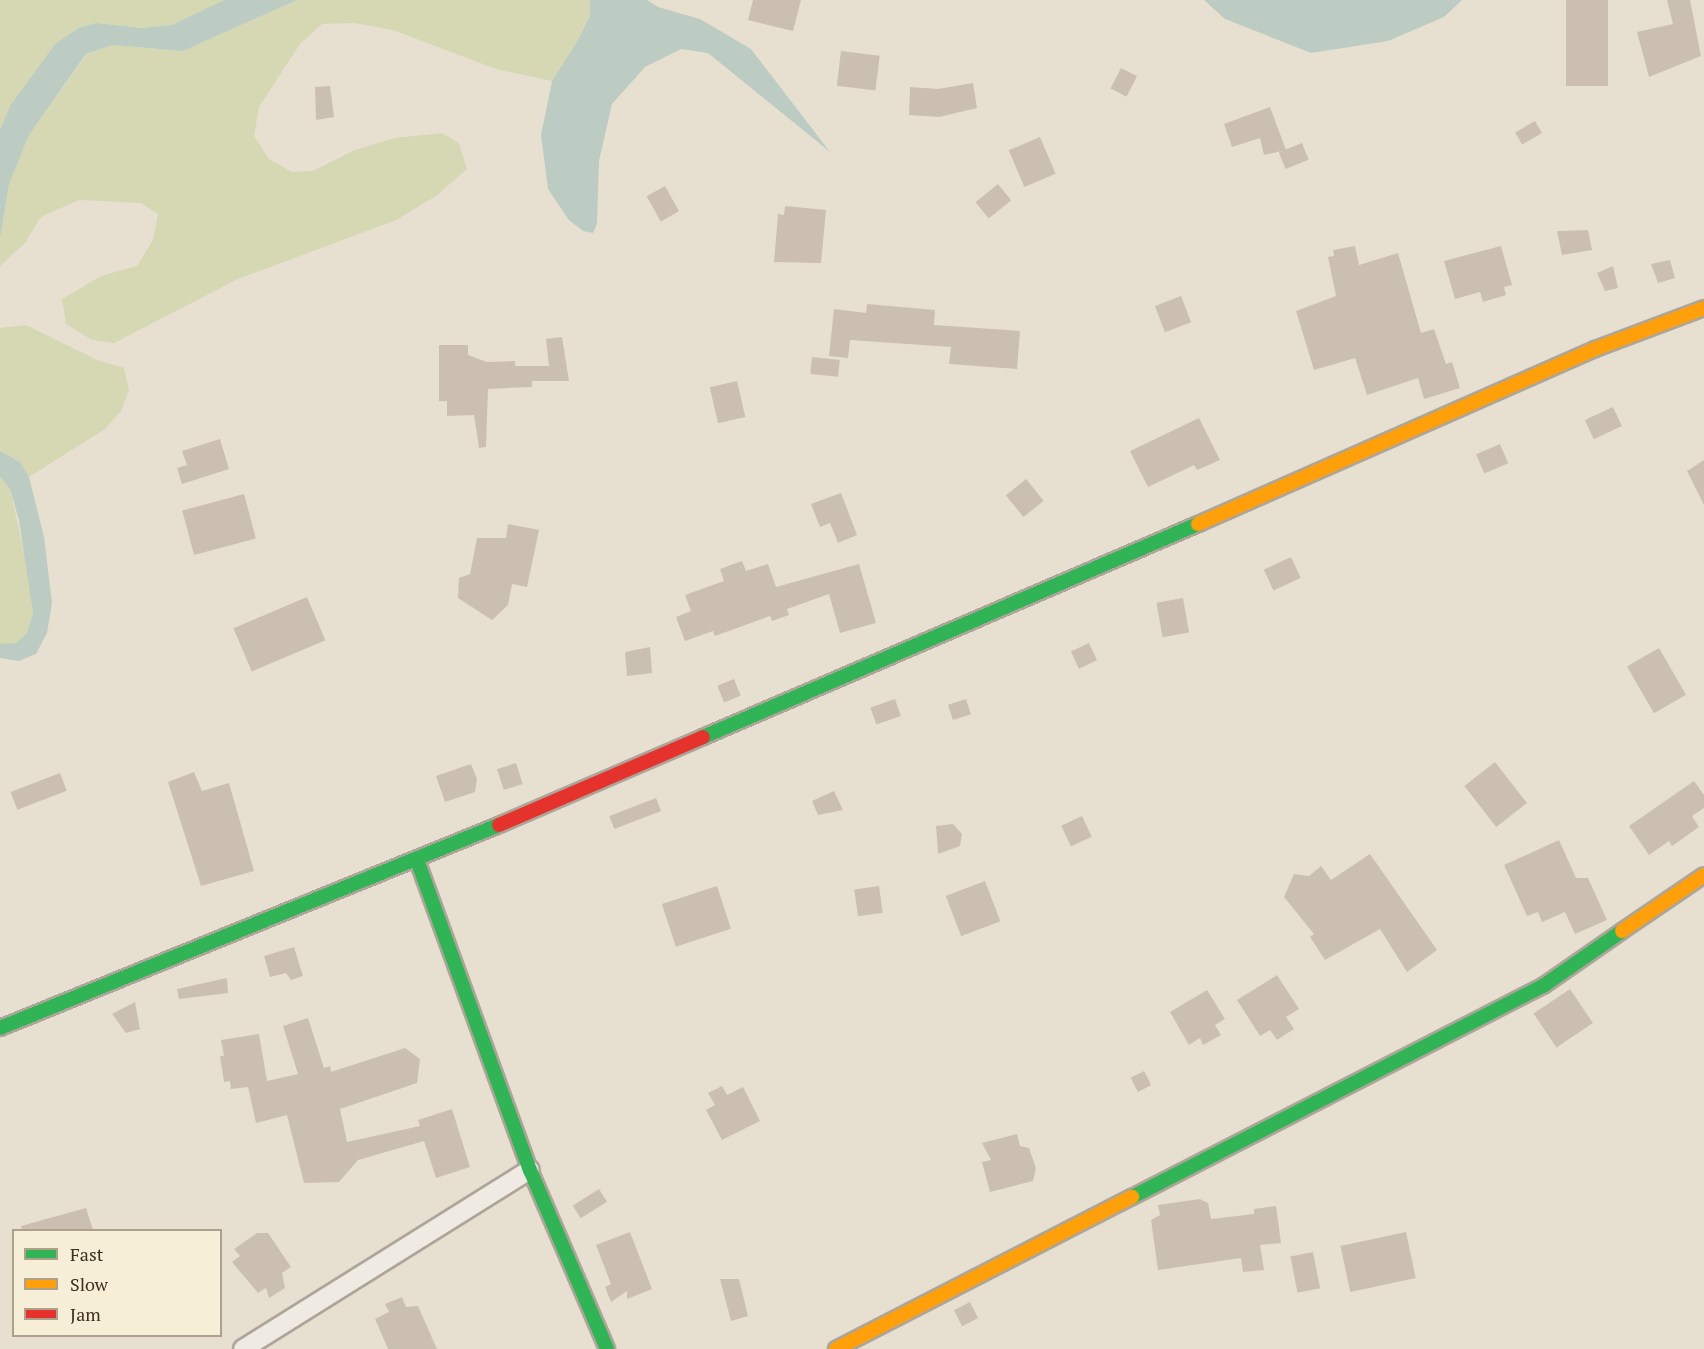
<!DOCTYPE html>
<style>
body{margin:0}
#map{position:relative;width:1704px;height:1349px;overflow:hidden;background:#e7e0d1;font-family:"PT Serif",serif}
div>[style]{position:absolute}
.green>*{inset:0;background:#d6d7b3}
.water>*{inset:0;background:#bcccc2}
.building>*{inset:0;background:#cbbfb2;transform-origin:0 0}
.roads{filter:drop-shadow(2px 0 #ada599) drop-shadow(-2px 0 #ada599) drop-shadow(0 2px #ada599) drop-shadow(0 -2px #ada599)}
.street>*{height:18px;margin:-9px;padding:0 9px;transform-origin:9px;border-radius:9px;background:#efebe3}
.fast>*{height:14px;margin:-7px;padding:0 7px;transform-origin:7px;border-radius:7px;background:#30b455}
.slow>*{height:14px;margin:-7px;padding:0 7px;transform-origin:7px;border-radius:7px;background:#ff9f0a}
.jam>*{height:14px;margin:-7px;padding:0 7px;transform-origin:7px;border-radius:7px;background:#e5322d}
span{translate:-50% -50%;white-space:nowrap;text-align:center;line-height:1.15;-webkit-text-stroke:4.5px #f7eed8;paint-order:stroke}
.legend{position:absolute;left:12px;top:1229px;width:210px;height:108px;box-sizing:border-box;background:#f7eed8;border:2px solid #ada18e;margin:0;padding:8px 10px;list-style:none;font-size:18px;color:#3d2e20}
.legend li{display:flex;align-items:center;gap:12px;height:30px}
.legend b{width:30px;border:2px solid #ada18e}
</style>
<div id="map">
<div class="green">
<div style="clip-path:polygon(0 0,224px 0,172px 25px,142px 28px,96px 23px,55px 44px,10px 106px,0 130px)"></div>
<div style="clip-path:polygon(297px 0,590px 0,590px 14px,578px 40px,552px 81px,496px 69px,393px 30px,353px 23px,322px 24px,300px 44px,259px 107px,254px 136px,269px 159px,292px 172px,313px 171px,355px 150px,395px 138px,442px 133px,459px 143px,467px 169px,436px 196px,396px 220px,238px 279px,114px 343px,92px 340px,66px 324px,62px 299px,101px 276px,137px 266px,153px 240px,158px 214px,141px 203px,79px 200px,41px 217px,25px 243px,0 266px,0 239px,9px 184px,29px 135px,87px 54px,113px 45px,183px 51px)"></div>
<div style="clip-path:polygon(26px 325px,97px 360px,124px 368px,129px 390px,121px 411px,105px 429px,29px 477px,20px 462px,0 451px,0 328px)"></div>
<div style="clip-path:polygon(0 477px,10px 489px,30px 579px,33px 613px,27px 633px,16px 644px,0 644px)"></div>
</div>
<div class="water">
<div style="clip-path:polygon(224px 0,297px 0,183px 51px,113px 45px,86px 54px,29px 135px,9px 184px,0 239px,0 130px,10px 106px,55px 44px,79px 28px,96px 23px,142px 28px,172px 25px)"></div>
<div style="clip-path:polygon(590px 0,647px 0,658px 7px,700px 19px,751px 49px,830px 152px,708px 53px,681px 49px,645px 67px,612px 104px,599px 161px,597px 224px,593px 233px,583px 231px,569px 220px,548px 189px,541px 135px,552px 81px,578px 40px,590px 15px)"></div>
<div style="clip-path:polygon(1204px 0,1462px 0,1444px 17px,1388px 41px,1311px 53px,1225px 19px)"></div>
<div style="clip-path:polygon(0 451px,20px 462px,29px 477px,44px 537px,52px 603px,47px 633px,36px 654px,19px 661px,0 658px,0 644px,16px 643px,27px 633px,33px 613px,19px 520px,10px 489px,0 477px)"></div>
</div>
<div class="building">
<div style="clip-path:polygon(753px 0,801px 0,793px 31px,748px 20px)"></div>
<div style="left:1566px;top:0;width:42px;height:86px"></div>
<div style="clip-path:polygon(1667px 0,1690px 0,1701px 56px,1649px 77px,1637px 32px,1673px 24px)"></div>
<div style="left:841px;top:51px;width:39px;height:35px;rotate:7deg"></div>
<div style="left:1121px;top:68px;width:18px;height:23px;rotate:27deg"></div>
<div style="clip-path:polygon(973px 83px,977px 108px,939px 117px,909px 115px,910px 87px,938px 89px)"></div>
<div style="clip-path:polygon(330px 86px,334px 117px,316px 120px,315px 87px)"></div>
<div style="clip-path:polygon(1270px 107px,1286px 150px,1264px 155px,1260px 138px,1232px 147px,1224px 124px)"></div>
<div style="left:1535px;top:121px;width:14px;height:23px;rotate:60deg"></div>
<div style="left:1040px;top:137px;width:40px;height:34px;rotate:67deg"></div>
<div style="left:1302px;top:143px;width:18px;height:25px;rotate:68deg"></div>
<div style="left:998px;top:184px;width:21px;height:29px;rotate:51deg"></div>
<div style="left:665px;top:186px;width:29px;height:21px;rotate:61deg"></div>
<div style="clip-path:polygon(785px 206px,826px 210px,821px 263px,774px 262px,778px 214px,784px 215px)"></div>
<div style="clip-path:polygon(1588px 230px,1592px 250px,1562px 255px,1557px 231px)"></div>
<div style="clip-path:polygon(1355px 246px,1359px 265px,1398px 253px,1421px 333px,1434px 329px,1446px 364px,1452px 362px,1460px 388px,1424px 399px,1418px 378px,1367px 395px,1355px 358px,1314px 370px,1296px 311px,1336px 296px,1328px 257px,1334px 256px,1333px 250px)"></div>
<div style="clip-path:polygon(1501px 246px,1512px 285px,1504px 287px,1506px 295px,1483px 302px,1480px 292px,1455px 299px,1444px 261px)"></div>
<div style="clip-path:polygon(1670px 260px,1675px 278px,1658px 283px,1651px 264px)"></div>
<div style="clip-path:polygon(1613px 266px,1618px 288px,1605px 291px,1597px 273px)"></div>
<div style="left:1181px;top:296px;width:28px;height:28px;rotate:69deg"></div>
<div style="clip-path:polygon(867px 304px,935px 310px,934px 325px,1020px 331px,1017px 369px,949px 364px,951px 347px,850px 340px,848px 358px,829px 356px,834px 309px,866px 313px)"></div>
<div style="clip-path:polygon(562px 337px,569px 381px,532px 381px,532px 387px,488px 389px,486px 447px,479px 448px,474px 415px,447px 416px,447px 401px,439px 401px,439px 345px,468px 345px,468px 355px,487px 362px,515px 361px,515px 366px,549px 366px,546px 339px)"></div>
<div style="left:812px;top:357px;width:28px;height:17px;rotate:6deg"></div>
<div style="left:737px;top:381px;width:37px;height:28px;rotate:77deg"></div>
<div style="left:1613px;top:407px;width:21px;height:31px;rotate:65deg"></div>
<div style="clip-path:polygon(1199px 418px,1220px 460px,1197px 470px,1194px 465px,1148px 487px,1130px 451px)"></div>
<div style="clip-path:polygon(220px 439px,229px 469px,182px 484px,177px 468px,187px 465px,182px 451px)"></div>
<div style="left:1500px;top:444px;width:21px;height:26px;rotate:67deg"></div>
<div style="clip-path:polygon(1704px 460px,1704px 505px,1687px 471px)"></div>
<div style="left:1026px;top:479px;width:28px;height:26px;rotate:51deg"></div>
<div style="clip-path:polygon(841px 493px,857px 535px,838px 543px,830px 523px,820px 527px,811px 504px)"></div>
<div style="left:244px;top:494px;width:46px;height:64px;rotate:75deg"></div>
<div style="clip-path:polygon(508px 524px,539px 530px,527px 587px,512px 584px,508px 605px,492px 620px,458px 598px,459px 578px,470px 574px,477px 538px,506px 538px)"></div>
<div style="left:1291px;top:557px;width:23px;height:30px;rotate:65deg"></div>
<div style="clip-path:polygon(742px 561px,746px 571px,768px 564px,776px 587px,859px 564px,876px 623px,840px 633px,829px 594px,787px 609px,789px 615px,772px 621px,770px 616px,715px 636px,713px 631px,685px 641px,676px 617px,691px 611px,685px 595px,724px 581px,720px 569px)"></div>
<div style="left:307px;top:597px;width:47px;height:80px;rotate:67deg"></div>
<div style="left:1183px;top:598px;width:35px;height:27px;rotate:80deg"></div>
<div style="left:1089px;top:643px;width:19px;height:20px;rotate:65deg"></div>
<div style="clip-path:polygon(650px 647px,652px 673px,627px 676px,625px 652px)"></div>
<div style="left:1659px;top:648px;width:54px;height:37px;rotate:60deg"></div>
<div style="left:734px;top:679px;width:18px;height:18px;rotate:68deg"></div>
<div style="left:895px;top:699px;width:18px;height:26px;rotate:71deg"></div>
<div style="left:966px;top:699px;width:16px;height:19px;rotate:72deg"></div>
<div style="left:1495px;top:762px;width:52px;height:39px;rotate:52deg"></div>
<div style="left:516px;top:763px;width:22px;height:20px;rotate:72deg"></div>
<div style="clip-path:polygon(471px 764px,477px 779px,475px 792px,445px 802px,436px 776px)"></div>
<div style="clip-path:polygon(194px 772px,202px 791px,229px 783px,254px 871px,201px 886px,168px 782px)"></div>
<div style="left:60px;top:773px;width:19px;height:53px;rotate:69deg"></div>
<div style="clip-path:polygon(1694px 781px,1704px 795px,1704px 808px,1692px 816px,1699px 827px,1672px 846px,1669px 841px,1649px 855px,1629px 826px)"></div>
<div style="clip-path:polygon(834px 791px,843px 810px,818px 815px,812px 801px)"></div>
<div style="left:656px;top:798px;width:14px;height:50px;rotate:69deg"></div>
<div style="left:1082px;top:816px;width:23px;height:23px;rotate:65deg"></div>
<div style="clip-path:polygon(953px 824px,962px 834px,960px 846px,938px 854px,936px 826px)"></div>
<div style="clip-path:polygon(1559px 840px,1576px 878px,1588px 878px,1607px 920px,1575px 934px,1565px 912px,1542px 922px,1538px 912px,1527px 916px,1504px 865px)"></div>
<div style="clip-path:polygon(1370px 854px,1437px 950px,1407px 972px,1380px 929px,1325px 960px,1310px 937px,1314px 934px,1284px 897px,1294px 874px,1309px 876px,1321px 866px,1331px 880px)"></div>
<div style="left:985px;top:881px;width:43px;height:42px;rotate:69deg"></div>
<div style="left:717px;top:886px;width:45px;height:58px;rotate:72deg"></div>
<div style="left:879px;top:886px;width:27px;height:25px;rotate:82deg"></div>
<div style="clip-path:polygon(294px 947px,303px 976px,291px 980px,286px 973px,270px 977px,264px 956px)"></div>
<div style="clip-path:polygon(1277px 975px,1299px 1009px,1286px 1017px,1294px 1029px,1277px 1040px,1270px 1030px,1260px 1036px,1237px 1000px)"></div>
<div style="clip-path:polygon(227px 978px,228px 993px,179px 999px,177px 989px)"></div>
<div style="left:1570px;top:989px;width:41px;height:44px;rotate:56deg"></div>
<div style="clip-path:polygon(1207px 990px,1225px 1019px,1215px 1025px,1221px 1035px,1203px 1045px,1200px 1038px,1189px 1045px,1170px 1012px)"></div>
<div style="clip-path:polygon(135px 1002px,140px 1029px,126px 1033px,112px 1014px)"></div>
<div style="clip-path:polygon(308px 1018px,324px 1068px,330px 1066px,331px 1072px,405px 1048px,420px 1059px,417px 1083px,340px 1109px,347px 1142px,420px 1126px,418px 1120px,452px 1109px,470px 1167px,436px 1178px,424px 1141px,358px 1160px,339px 1182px,304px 1183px,287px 1115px,256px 1123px,248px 1087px,231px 1089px,230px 1081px,224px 1082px,220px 1056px,224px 1056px,221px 1040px,259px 1034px,267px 1081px,298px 1074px,283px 1026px)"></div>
<div style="left:1144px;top:1071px;width:16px;height:15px;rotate:63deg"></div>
<div style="clip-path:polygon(722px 1086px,727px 1095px,743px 1087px,760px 1121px,722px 1140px,706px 1110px,715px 1105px,708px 1093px)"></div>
<div style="clip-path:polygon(1017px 1134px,1020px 1146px,1029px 1148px,1036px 1168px,1033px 1181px,990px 1192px,982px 1162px,991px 1160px,982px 1143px)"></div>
<div style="left:599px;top:1189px;width:15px;height:31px;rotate:58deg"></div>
<div style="clip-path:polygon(1200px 1199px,1208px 1203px,1211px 1219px,1254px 1214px,1254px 1209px,1276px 1206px,1281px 1243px,1260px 1245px,1264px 1270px,1243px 1272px,1241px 1258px,1158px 1270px,1151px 1220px,1160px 1215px,1158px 1205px)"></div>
<div style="clip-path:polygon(86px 1208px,93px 1230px,22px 1230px,21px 1226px)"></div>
<div style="clip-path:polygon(630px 1232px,652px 1289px,627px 1299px,627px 1291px,611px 1302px,605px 1287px,611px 1284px,596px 1245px)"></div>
<div style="left:1406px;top:1232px;width:47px;height:67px;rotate:78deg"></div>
<div style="clip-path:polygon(257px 1233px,268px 1233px,291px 1267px,282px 1273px,285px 1288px,269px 1298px,266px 1288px,258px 1293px,232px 1262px,240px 1256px,234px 1249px)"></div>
<div style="left:1313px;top:1252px;width:37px;height:23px;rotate:79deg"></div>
<div style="clip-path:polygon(720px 1279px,739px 1279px,748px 1316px,731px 1321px)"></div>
<div style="clip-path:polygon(402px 1297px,406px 1307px,418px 1306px,437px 1349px,388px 1349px,375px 1319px,389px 1312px,385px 1304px)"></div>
<div style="left:970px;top:1302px;width:18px;height:18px;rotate:63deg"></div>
</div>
<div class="roads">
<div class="street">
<div style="left:243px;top:1349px;width:338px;rotate:-32deg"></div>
</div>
<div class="fast">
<div style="left:703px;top:737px;width:539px;rotate:-23.28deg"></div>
<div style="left:417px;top:860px;width:330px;rotate:70deg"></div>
<div style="left:530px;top:1170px;width:195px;rotate:66.7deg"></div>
<div style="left:0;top:1028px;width:539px;rotate:-22.14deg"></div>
<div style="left:1132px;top:1197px;width:462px;rotate:-27.2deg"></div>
<div style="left:1543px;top:986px;width:96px;rotate:-34.8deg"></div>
</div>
<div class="slow">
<div style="left:1198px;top:524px;width:434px;rotate:-23.8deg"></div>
<div style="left:1595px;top:349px;width:116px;rotate:-20.6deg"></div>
<div style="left:1622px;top:931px;width:99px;rotate:-34.3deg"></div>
<div style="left:836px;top:1349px;width:333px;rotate:-27.2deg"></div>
</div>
<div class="jam">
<div style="left:499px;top:825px;width:222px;rotate:-23.3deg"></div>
</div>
</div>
<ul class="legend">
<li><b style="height:8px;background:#30b455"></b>Fast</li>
<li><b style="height:8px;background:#ff9f0a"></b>Slow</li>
<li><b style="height:8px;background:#e5322d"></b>Jam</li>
</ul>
</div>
